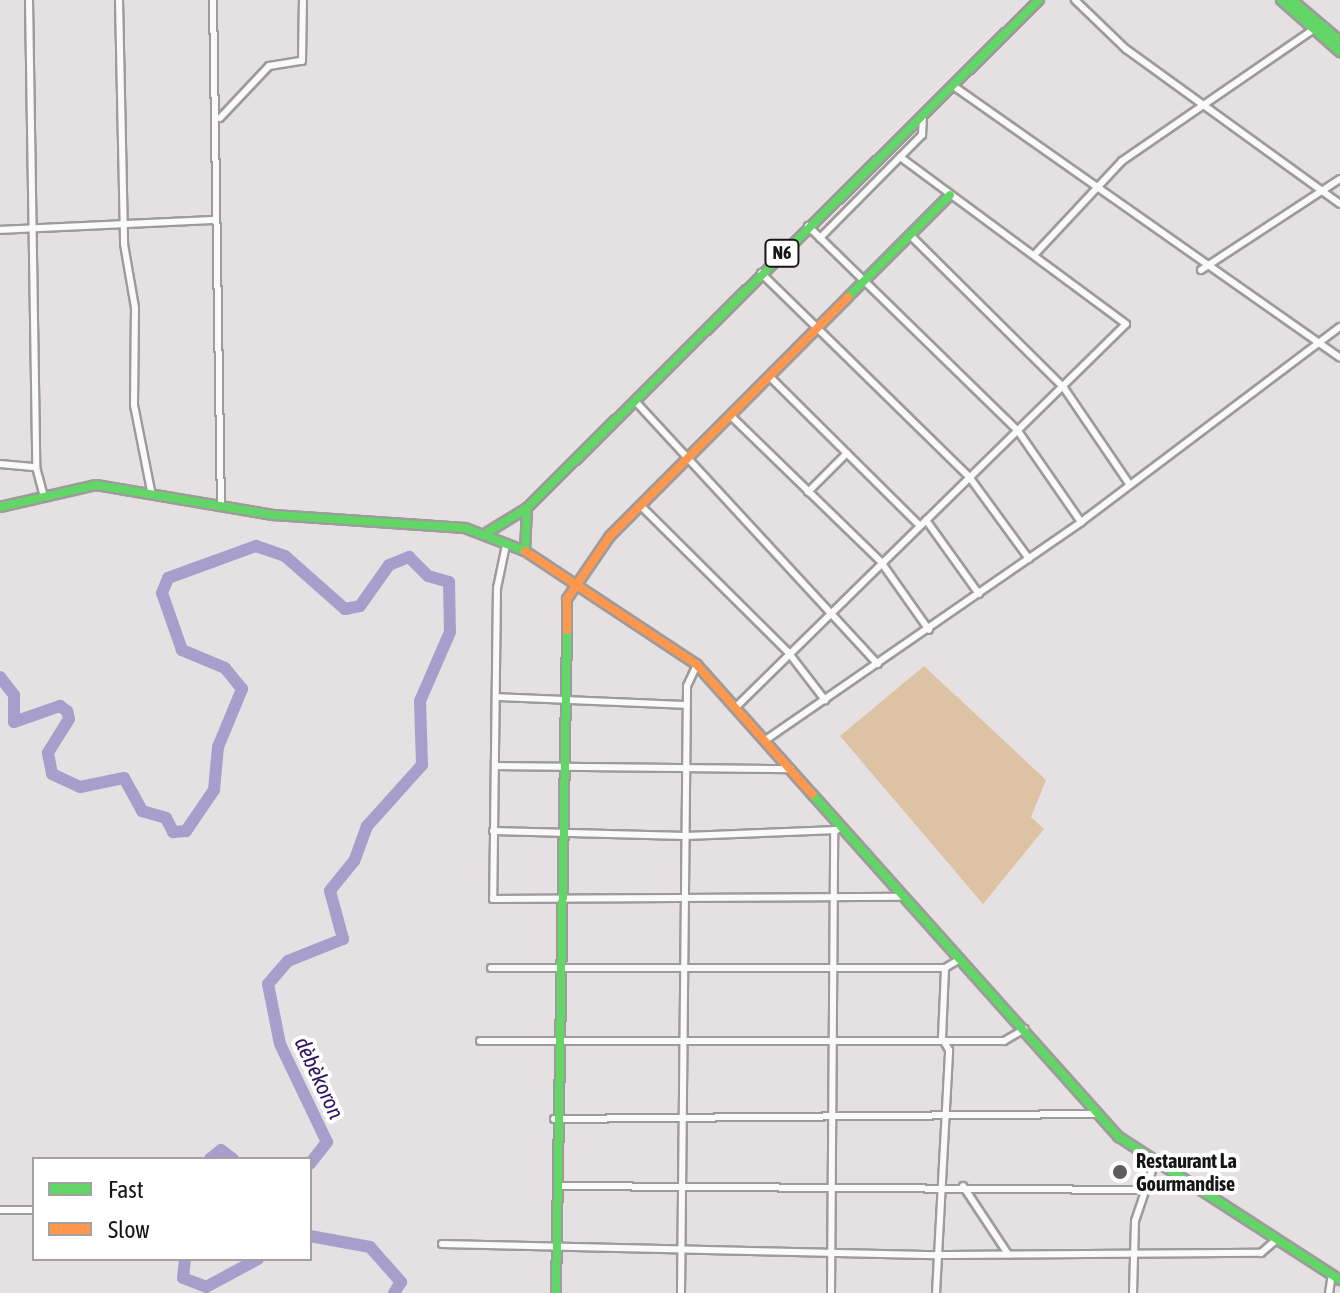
<!DOCTYPE html>
<meta charset="utf-8">
<style>
body{margin:0}
#map{position:relative;width:1340px;height:1293px;overflow:hidden;background:#e5e0e2;font-family:"Asap Condensed",sans-serif}
div>[style]{position:absolute}
.green>*{inset:0;background:#dec2a4}
.river>*{height:12px;margin:-6px;padding:0 6px;transform-origin:6px;border-radius:6px;background:#a79ecc}
.roads{filter:drop-shadow(2px 0 #9e9b9c) drop-shadow(-2px 0 #9e9b9c) drop-shadow(0 2px #9e9b9c) drop-shadow(0 -2px #9e9b9c)}
.street>*{height:6px;margin:-3px;padding:0 3px;transform-origin:3px;border-radius:3px;background:#fbfafb}
.fast>*{height:8px;margin:-4px;padding:0 4px;transform-origin:4px;border-radius:4px;background:#63d668}
.slow>*{height:8px;margin:-4px;padding:0 4px;transform-origin:4px;border-radius:4px;background:#ff974d}
.dots>*{width:22px;height:22px;translate:-50% -50%;box-sizing:border-box;border:4px solid #fff;border-radius:50%}
span{translate:-50% -50%;white-space:nowrap;text-align:center;line-height:1.15;-webkit-text-stroke:8px #fff;paint-order:stroke}
.shield-label span{padding:2px 6px;background:#fff;border:2px solid;border-radius:6px;-webkit-text-stroke-width:0}
.shield-label{font-size:18px;color:#181516;font-weight:700}
.poi-label{font-size:20px;color:#181516;font-weight:700}
.left{translate:0 -50%;text-align:left}
.water-label{font-size:22px;color:#2f1262;font-style:italic}
.legend{position:absolute;left:32px;top:1157px;width:280px;height:104px;box-sizing:border-box;background:#fff;border:2px solid #a3a1a2;margin:0;padding:10px 14px;list-style:none;font-size:24px;color:#181516}
.legend li{display:flex;align-items:center;gap:16px;height:40px}
.legend b{width:40px;border:2px solid #a3a1a2}
</style>
<div id="map">
<div class="green">
<div style="clip-path:polygon(924px 666px,1046px 780px,1031px 817px,1044px 829px,983px 904px,840px 736px)"></div>
</div>
<div class="river">
<div style="left:0;top:677px;width:23px;rotate:52deg"></div>
<div style="left:14px;top:695px;width:27px;rotate:90deg"></div>
<div style="left:14px;top:722px;width:49px;rotate:-19.2deg"></div>
<div style="left:60px;top:706px;width:9px;rotate:36deg"></div>
<div style="left:67px;top:711px;width:8px;rotate:76deg"></div>
<div style="left:69px;top:719px;width:40px;rotate:122deg"></div>
<div style="left:48px;top:753px;width:21px;rotate:79deg"></div>
<div style="left:52px;top:774px;width:31px;rotate:25deg"></div>
<div style="left:80px;top:787px;width:45px;rotate:-11.6deg"></div>
<div style="left:124px;top:778px;width:38px;rotate:61deg"></div>
<div style="left:142px;top:811px;width:25px;rotate:16deg"></div>
<div style="left:166px;top:818px;width:16px;rotate:63deg"></div>
<div style="left:173px;top:832px;width:13px;rotate:-4deg"></div>
<div style="left:186px;top:831px;width:50px;rotate:-55.7deg"></div>
<div style="left:214px;top:790px;width:43px;rotate:-84.7deg"></div>
<div style="left:218px;top:747px;width:63px;rotate:-67.5deg"></div>
<div style="left:242px;top:689px;width:27px;rotate:-129deg"></div>
<div style="left:225px;top:668px;width:47px;rotate:-157.3deg"></div>
<div style="left:182px;top:650px;width:60px;rotate:-109.3deg"></div>
<div style="left:162px;top:593px;width:16px;rotate:-68deg"></div>
<div style="left:168px;top:578px;width:94px;rotate:-20deg"></div>
<div style="left:256px;top:546px;width:31px;rotate:19deg"></div>
<div style="left:285px;top:556px;width:80px;rotate:41.5deg"></div>
<div style="left:345px;top:609px;width:15px;rotate:-11deg"></div>
<div style="left:360px;top:606px;width:50px;rotate:-54.7deg"></div>
<div style="left:389px;top:565px;width:22px;rotate:-22deg"></div>
<div style="left:409px;top:557px;width:27px;rotate:45deg"></div>
<div style="left:428px;top:576px;width:22px;rotate:16deg"></div>
<div style="left:449px;top:582px;width:50px;rotate:88.9deg"></div>
<div style="left:450px;top:632px;width:75px;rotate:113.5deg"></div>
<div style="left:420px;top:701px;width:64px;rotate:88.2deg"></div>
<div style="left:422px;top:765px;width:82px;rotate:132deg"></div>
<div style="left:367px;top:826px;width:37px;rotate:110deg"></div>
<div style="left:354px;top:861px;width:38px;rotate:129deg"></div>
<div style="left:330px;top:891px;width:50px;rotate:74.8deg"></div>
<div style="left:343px;top:939px;width:59px;rotate:158.2deg"></div>
<div style="left:288px;top:961px;width:30px;rotate:131deg"></div>
<div style="left:268px;top:984px;width:61px;rotate:78.7deg"></div>
<div style="left:280px;top:1044px;width:109px;rotate:64.4deg"></div>
<div style="left:327px;top:1142px;width:28px;rotate:128deg"></div>
<div style="left:210px;top:1159px;width:14px;rotate:-39deg"></div>
<div style="left:221px;top:1150px;width:15px;rotate:37deg"></div>
<div style="left:310px;top:1236px;width:61px;rotate:10.4deg"></div>
<div style="left:370px;top:1247px;width:47px;rotate:48.5deg"></div>
<div style="left:401px;top:1282px;width:13px;rotate:122deg"></div>
<div style="left:185px;top:1259px;width:19px;rotate:96deg"></div>
<div style="left:183px;top:1278px;width:25px;rotate:21deg"></div>
<div style="left:206px;top:1287px;width:59px;rotate:-28.3deg"></div>
</div>
<div class="roads">
<div class="street">
<div style="left:29px;top:0;width:467px;rotate:89.1deg"></div>
<div style="left:36px;top:467px;width:27px;rotate:75deg"></div>
<div style="left:119px;top:0;width:244px;rotate:88.8deg"></div>
<div style="left:124px;top:244px;width:65px;rotate:80.2deg"></div>
<div style="left:135px;top:308px;width:97px;rotate:90.6deg"></div>
<div style="left:134px;top:405px;width:88px;rotate:78.8deg"></div>
<div style="left:213px;top:0;width:507px;rotate:89.1deg"></div>
<div style="left:1075px;top:0;width:71px;rotate:43.9deg"></div>
<div style="left:1126px;top:49px;width:264px;rotate:35.9deg"></div>
<div style="left:952px;top:85px;width:474px;rotate:35.1deg"></div>
<div style="left:220px;top:118px;width:71px;rotate:-46.7deg"></div>
<div style="left:269px;top:66px;width:33px;rotate:-9deg"></div>
<div style="left:302px;top:61px;width:61px;rotate:-89.1deg"></div>
<div style="left:808px;top:226px;width:293px;rotate:44.3deg"></div>
<div style="left:1018px;top:431px;width:111px;rotate:55.3deg"></div>
<div style="left:0;top:230px;width:215px;rotate:-2.7deg"></div>
<div style="left:911px;top:236px;width:216px;rotate:44.8deg"></div>
<div style="left:1064px;top:388px;width:117px;rotate:55.8deg"></div>
<div style="left:820px;top:238px;width:145px;rotate:-45.3deg"></div>
<div style="left:922px;top:135px;width:18px;rotate:-87deg"></div>
<div style="left:1035px;top:254px;width:127px;rotate:-46.9deg"></div>
<div style="left:1122px;top:161px;width:237px;rotate:-34.5deg"></div>
<div style="left:1201px;top:270px;width:166px;rotate:-33.2deg"></div>
<div style="left:761px;top:273px;width:293px;rotate:44.4deg"></div>
<div style="left:970px;top:478px;width:100px;rotate:53.9deg"></div>
<div style="left:770px;top:377px;width:211px;rotate:44.8deg"></div>
<div style="left:635px;top:401px;width:358px;rotate:47.3deg"></div>
<div style="left:731px;top:416px;width:209px;rotate:44.2deg"></div>
<div style="left:881px;top:562px;width:83px;rotate:54.8deg"></div>
<div style="left:0;top:464px;width:36px;rotate:5deg"></div>
<div style="left:808px;top:492px;width:55px;rotate:-45deg"></div>
<div style="left:640px;top:505px;width:209px;rotate:44.8deg"></div>
<div style="left:788px;top:652px;width:61px;rotate:52.4deg"></div>
<div style="left:926px;top:520px;width:91px;rotate:54.4deg"></div>
<div style="left:506px;top:545px;width:44px;rotate:101.8deg"></div>
<div style="left:497px;top:588px;width:311px;rotate:90.7deg"></div>
<div style="left:493px;top:899px;width:411px;rotate:-0.3deg"></div>
<div style="left:496px;top:697px;width:191px;rotate:2.4deg"></div>
<div style="left:737px;top:706px;width:545px;rotate:-44.48deg"></div>
<div style="left:1126px;top:324px;width:281px;rotate:-143.5deg"></div>
<div style="left:767px;top:739px;width:382px;rotate:-34.6deg"></div>
<div style="left:1081px;top:522px;width:324px;rotate:-37deg"></div>
<div style="left:495px;top:766px;width:296px;rotate:0.6deg"></div>
<div style="left:493px;top:831px;width:193px;rotate:1.5deg"></div>
<div style="left:686px;top:836px;width:151px;rotate:-2.3deg"></div>
<div style="left:491px;top:968px;width:454px"></div>
<div style="left:945px;top:968px;width:17px;rotate:-31deg"></div>
<div style="left:480px;top:1041px;width:524px"></div>
<div style="left:1004px;top:1041px;width:24px;rotate:-30deg"></div>
<div style="left:554px;top:1119px;width:543px;rotate:-0.53deg"></div>
<div style="left:557px;top:1186px;width:584px;rotate:0.39deg"></div>
<div style="left:963px;top:1186px;width:82px;rotate:56.5deg"></div>
<div style="left:0;top:1210px;width:34px"></div>
<div style="left:442px;top:1244px;width:495px;rotate:1.3deg"></div>
<div style="left:937px;top:1255px;width:324px;rotate:-0.4deg"></div>
<div style="left:1261px;top:1253px;width:20px;rotate:-41deg"></div>
<div style="left:681px;top:1293px;width:607px;rotate:-89.43deg"></div>
<div style="left:687px;top:686px;width:23px;rotate:-65deg"></div>
<div style="left:831px;top:1293px;width:463px;rotate:-89.6deg"></div>
<div style="left:936px;top:1293px;width:243px;rotate:-86.9deg"></div>
<div style="left:949px;top:1050px;width:14px;rotate:-120deg"></div>
<div style="left:942px;top:1038px;width:70px;rotate:-87.5deg"></div>
<div style="left:1133px;top:1293px;width:72px;rotate:-88.4deg"></div>
<div style="left:1135px;top:1221px;width:59px;rotate:-71.3deg"></div>
<div style="left:1329px;top:1293px;width:18px;rotate:-81deg"></div>
</div>
<div class="fast">
<div style="left:1281px;top:0;width:79px;rotate:41.4deg"></div>
<div style="left:1292px;top:0;width:63px;rotate:40.5deg"></div>
<div style="left:848px;top:297px;width:144px;rotate:-45deg"></div>
<div style="left:0;top:507px;width:98px;rotate:-12.9deg"></div>
<div style="left:96px;top:485px;width:181px;rotate:9.6deg"></div>
<div style="left:274px;top:515px;width:191px;rotate:3.9deg"></div>
<div style="left:465px;top:528px;width:64px;rotate:21deg"></div>
<div style="left:488px;top:532px;width:46px;rotate:-31.6deg"></div>
<div style="left:527px;top:508px;width:721px;rotate:-44.78deg"></div>
<div style="left:525px;top:551px;width:43px;rotate:-87.3deg"></div>
<div style="left:812px;top:794px;width:460px;rotate:48.2deg"></div>
<div style="left:1119px;top:1137px;width:263px;rotate:32.9deg"></div>
<div style="left:556px;top:1293px;width:663px;rotate:-89.05deg"></div>
</div>
<div class="slow">
<div style="left:525px;top:551px;width:206px;rotate:33.5deg"></div>
<div style="left:697px;top:665px;width:173px;rotate:48.3deg"></div>
<div style="left:567px;top:630px;width:31px;rotate:-90deg"></div>
<div style="left:567px;top:599px;width:76px;rotate:-55.7deg"></div>
<div style="left:610px;top:536px;width:337px;rotate:-45.1deg"></div>
</div>
</div>
<div class="dots">
<div style="left:1120px;top:1172px;background:#605c5d"></div>
</div>
<div class="shield-label">
<span style="left:782px;top:253px">N6</span>
</div>
<div class="poi-label">
<span class="left" style="left:1136px;top:1172px">Restaurant La<br>Gourmandise</span>
</div>
<div class="water-label">
<span style="left:319px;top:1078px;rotate:65deg">dèbèkoron</span>
</div>
<ul class="legend">
<li><b style="height:10px;background:#63d668"></b>Fast</li>
<li><b style="height:10px;background:#ff974d"></b>Slow</li>
</ul>
</div>
